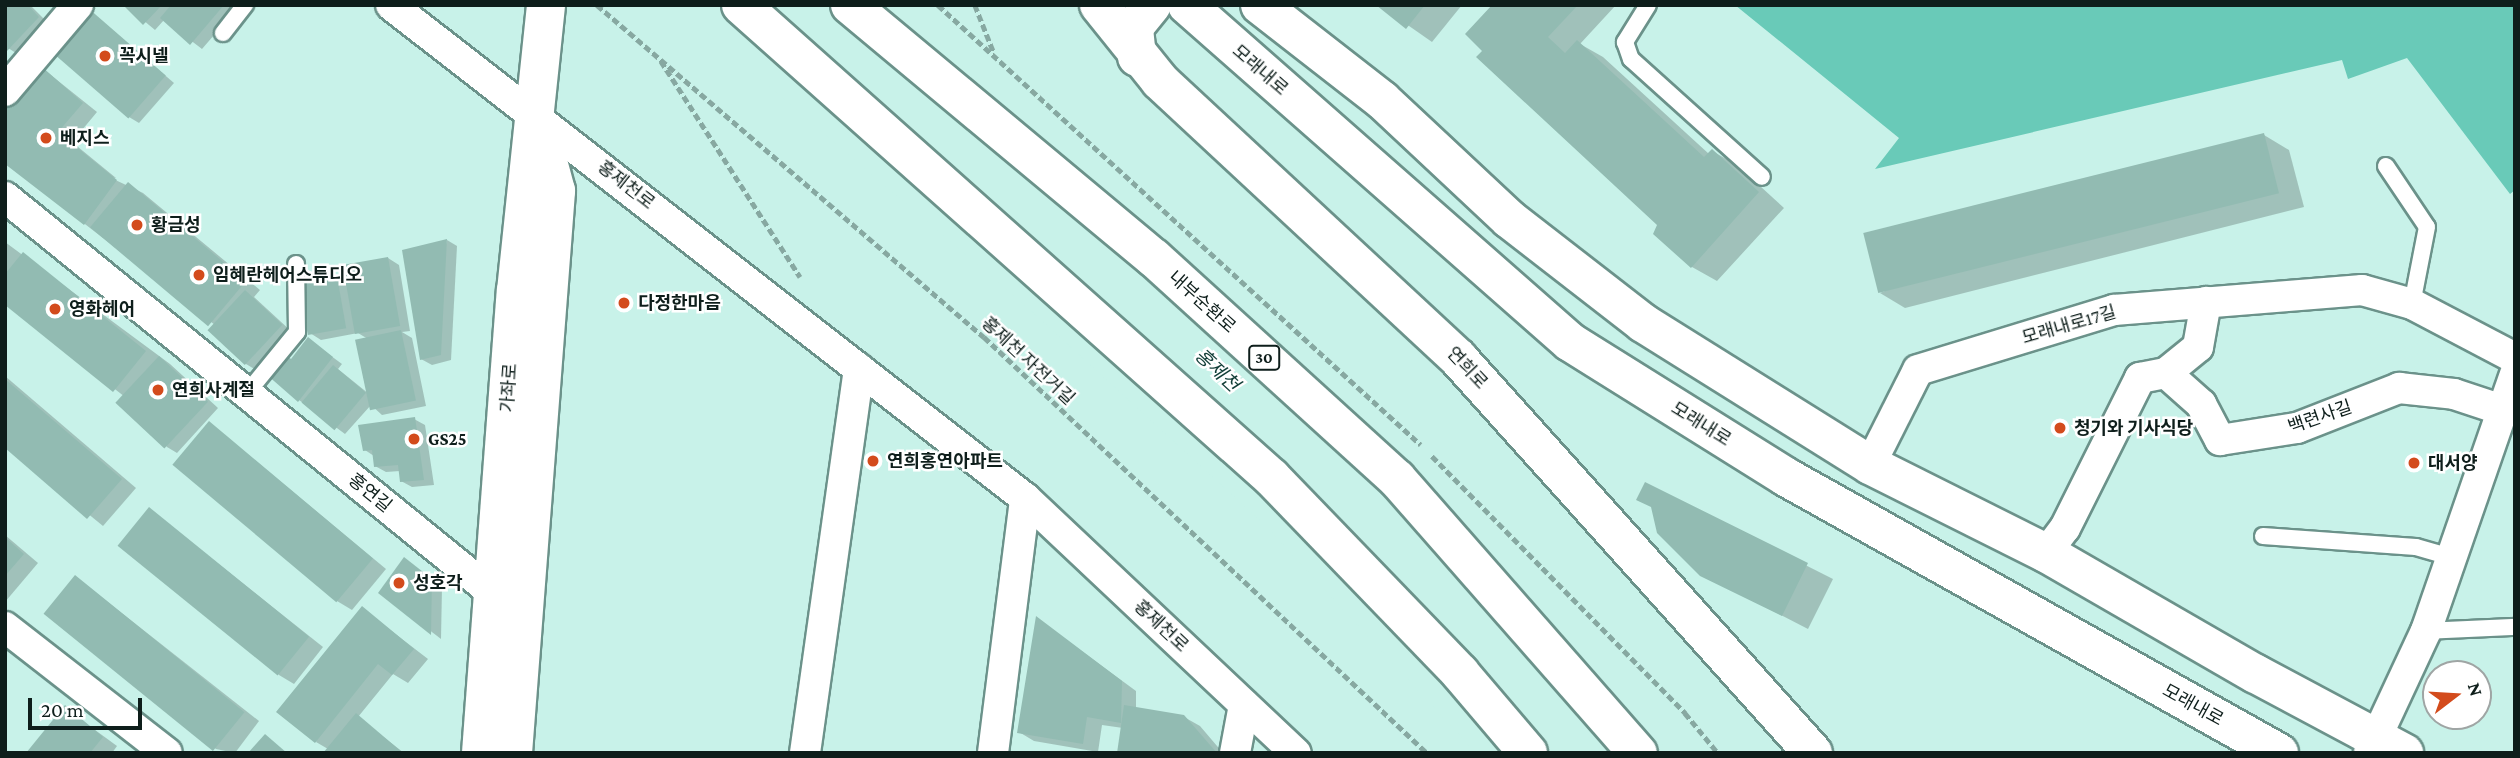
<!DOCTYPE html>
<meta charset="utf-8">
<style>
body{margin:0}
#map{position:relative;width:2520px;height:758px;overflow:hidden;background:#c8f2e9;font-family:"Crimson Pro","Noto Sans KR",serif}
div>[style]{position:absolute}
.forest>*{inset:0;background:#69cab8}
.pier>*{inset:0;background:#c8f2e9}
.shadow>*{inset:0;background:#0003}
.building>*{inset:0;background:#92bbb2;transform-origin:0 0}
.path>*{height:4.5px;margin-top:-2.25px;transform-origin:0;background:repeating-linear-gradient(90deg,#87a8a1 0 7px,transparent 0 10.5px)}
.roads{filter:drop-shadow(2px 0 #6b928a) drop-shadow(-2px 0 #6b928a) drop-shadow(0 2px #6b928a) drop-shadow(0 -2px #6b928a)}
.service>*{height:16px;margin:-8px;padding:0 8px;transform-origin:8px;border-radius:8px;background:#fff}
.minor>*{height:30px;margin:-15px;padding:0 15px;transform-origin:15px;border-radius:15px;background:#fff}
.secondary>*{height:38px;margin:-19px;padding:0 19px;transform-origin:19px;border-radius:19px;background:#fff}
.trunk>*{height:38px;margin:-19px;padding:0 19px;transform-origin:19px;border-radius:19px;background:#fff}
.dots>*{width:19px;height:19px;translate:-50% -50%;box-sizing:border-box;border:4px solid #fff;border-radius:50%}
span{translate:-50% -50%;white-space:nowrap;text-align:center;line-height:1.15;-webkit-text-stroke:5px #fff;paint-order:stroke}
.shield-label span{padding:2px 5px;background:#fff;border:2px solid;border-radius:5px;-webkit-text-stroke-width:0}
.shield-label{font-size:16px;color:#0e1e1b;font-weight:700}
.poi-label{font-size:18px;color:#0e1e1b;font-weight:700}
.left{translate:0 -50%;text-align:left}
.street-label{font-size:18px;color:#0e1e1b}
.water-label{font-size:19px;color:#113e37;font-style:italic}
.frame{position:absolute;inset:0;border:7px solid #0e1e1b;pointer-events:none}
.north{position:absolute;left:2422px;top:660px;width:70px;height:70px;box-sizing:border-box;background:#fff;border:2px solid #9fa5a4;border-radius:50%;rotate:73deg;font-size:19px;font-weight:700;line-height:28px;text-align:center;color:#0e1e1b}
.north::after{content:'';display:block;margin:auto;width:24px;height:32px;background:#d34b1c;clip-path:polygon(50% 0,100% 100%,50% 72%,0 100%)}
.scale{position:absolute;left:28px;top:698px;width:114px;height:32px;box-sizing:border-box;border:4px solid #0e1e1b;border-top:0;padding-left:9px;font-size:21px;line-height:24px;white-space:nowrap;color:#0e1e1b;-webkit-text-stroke:5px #fff;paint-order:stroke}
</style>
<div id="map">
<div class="forest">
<div style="clip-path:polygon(1735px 5px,2515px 5px,2515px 190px,2510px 194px,2407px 58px,2348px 79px,2342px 60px,1875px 169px,1899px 138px)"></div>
</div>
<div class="pier">
<div style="clip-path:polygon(674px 5px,884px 5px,1237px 308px,1427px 492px,1671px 753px,1476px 753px,1263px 523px,1028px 308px)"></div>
</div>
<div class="shadow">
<div style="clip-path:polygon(5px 5px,30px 5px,49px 24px,19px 55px,5px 46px)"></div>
<div style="clip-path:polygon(125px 5px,240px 5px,202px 49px,164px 20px,155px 30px)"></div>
<div style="clip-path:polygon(1379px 5px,1462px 5px,1432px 42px)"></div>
<div style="clip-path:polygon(1494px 5px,1616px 5px,1580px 44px,1603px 57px,1709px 154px,1712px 151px,1737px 165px,1784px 208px,1717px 281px,1692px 267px,1659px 224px,1485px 50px)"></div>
<div style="clip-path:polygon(89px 10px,174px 83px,139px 123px,129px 117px)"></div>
<div style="clip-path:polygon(42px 68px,97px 112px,72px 142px,116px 178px,109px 177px,143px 193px,260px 290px,254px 297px,292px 332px,256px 370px,246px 364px,215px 325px,5px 162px)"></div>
<div style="clip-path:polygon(2264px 135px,2289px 150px,2304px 207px,1905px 308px,1880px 293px)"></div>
<div style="clip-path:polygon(447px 240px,457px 246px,451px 360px,432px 365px,421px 359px)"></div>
<div style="clip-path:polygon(5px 242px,170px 364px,218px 408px,177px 453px,167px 447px,125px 397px,5px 303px)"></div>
<div style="clip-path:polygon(388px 258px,399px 265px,410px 331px,402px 332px,412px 338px,426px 406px,382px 415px,371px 405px,345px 434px,299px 400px,292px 361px,308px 339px,342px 364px,338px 369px,369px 394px,368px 339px,358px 333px,321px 340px,310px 333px,336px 278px,348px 285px)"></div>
<div style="clip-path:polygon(5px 376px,136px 488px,103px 526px,5px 446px)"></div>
<div style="clip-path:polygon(414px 419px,425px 425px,434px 485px,412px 487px,401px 481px,400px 471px,386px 472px,375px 466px,374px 456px,365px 450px)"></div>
<div style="clip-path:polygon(210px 423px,386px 569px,352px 610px,337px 601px)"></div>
<div style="clip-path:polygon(1646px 485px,1833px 579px,1808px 629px,1701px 574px)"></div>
<div style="clip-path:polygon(149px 509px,323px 647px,294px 684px,279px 675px)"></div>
<div style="clip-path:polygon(5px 535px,38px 563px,5px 602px)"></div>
<div style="clip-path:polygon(404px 559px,442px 587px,441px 639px,380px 592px)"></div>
<div style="clip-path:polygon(76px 577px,259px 721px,235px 753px,216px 749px,46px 614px)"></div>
<div style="clip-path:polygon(363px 609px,428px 659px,408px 683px,393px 674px,358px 717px,404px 753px,326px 753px,328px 749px,316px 742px)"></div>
<div style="clip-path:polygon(1038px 619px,1136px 691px,1136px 709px,1184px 717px,1200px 726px,1223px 753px,1119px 753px,1123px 728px,1102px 725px,1098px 752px,1034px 741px,1019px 732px)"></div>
<div style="clip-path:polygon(65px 708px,117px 746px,112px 753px,29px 753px)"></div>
</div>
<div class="building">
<div style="clip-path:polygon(5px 5px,28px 5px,39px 17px,7px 51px)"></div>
<div style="clip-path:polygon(123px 5px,162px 5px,143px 25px)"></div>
<div style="clip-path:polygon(171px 5px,224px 5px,190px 45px,160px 18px)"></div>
<div style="clip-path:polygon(1376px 5px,1425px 5px,1406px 29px)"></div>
<div style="clip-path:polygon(1492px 5px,1578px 5px,1548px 37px,1565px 53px,1577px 40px,1704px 157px,1712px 149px,1759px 192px,1691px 268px,1653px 234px,1657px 225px,1476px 57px,1482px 51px,1465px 34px)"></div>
<div style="left:88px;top:8px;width:103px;height:57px;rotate:41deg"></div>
<div style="clip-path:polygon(41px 66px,83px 103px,58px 132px,117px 180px,84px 225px,5px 164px,5px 107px)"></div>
<div style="left:2264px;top:133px;width:62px;height:413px;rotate:76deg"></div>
<div style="left:128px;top:182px;width:154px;height:59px;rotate:40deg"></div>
<div style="clip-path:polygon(447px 239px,441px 355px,420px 360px,402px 250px)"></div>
<div style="clip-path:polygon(23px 252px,146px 351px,113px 392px,5px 305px,5px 274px)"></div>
<div style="left:388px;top:257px;width:70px;height:46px;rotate:80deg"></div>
<div style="left:337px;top:276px;width:53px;height:39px;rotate:80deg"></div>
<div style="left:245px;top:290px;width:51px;height:55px;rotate:43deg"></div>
<div style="left:401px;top:330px;width:72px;height:47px;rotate:78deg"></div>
<div style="clip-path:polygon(308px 337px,333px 357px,298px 402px,266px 374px,283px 353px,291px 359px)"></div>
<div style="left:159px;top:356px;width:67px;height:64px;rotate:43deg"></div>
<div style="left:333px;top:365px;width:43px;height:49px;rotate:40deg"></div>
<div style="clip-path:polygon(5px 379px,122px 479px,87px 519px,5px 448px)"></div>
<div style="clip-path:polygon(415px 417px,424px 480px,400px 482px,398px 465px,374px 467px,372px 450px,363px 451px,358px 425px)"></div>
<div style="left:209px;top:421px;width:214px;height:57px;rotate:40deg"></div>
<div style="clip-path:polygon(1645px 482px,1808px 563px,1782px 616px,1700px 576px,1657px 533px,1651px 507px,1636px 500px)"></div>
<div style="left:149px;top:507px;width:206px;height:50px;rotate:39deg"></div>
<div style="clip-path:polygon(5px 537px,24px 554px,5px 576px)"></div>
<div style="clip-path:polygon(404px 557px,432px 579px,431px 635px,378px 593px)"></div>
<div style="left:75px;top:575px;width:218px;height:50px;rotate:39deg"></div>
<div style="clip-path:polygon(362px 606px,414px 649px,392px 675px,378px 664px,315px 743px,276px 712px)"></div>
<div style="clip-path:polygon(1036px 616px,1122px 681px,1121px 723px,1087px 717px,1083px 744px,1017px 733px)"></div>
<div style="clip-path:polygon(65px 705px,103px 737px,90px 753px,26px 753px)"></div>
<div style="clip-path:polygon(1124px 705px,1184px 715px,1217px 753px,1117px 753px)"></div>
<div style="clip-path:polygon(356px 713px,403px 753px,323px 753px)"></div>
<div style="clip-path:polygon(265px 734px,287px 753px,248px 753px)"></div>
</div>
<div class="path">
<div style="left:597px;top:5px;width:510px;rotate:40.63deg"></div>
<div style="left:984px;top:337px;width:608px;rotate:43.2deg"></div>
<div style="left:938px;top:5px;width:653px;rotate:42.33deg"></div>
<div style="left:975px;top:5px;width:52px;rotate:68.4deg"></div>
<div style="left:661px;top:61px;width:257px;rotate:57.2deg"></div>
<div style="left:1432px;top:456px;width:361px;rotate:45.4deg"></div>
<div style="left:1685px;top:713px;width:52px;rotate:50.5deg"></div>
</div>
<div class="roads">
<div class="service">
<div style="left:1648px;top:5px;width:44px;rotate:121.9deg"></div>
<div style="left:1625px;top:42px;width:18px;rotate:71deg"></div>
<div style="left:1631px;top:59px;width:176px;rotate:42deg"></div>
<div style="left:223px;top:33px;width:36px;rotate:-52deg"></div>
<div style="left:2386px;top:166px;width:73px;rotate:56.1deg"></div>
<div style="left:2427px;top:227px;width:78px;rotate:101deg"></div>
<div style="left:247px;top:393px;width:79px;rotate:-50.7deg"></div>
<div style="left:297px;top:332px;width:68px;rotate:-90.8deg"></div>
<div style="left:2263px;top:536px;width:153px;rotate:4.1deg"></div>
<div style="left:2416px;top:547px;width:37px;rotate:16deg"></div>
<div style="left:2426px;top:631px;width:89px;rotate:-2.6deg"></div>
</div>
<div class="minor">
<div style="left:391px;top:5px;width:803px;rotate:37.87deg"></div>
<div style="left:1025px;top:498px;width:372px;rotate:43.3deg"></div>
<div style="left:5px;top:91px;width:113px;rotate:-49.7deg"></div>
<div style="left:5px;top:197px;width:628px;rotate:39.06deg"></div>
<div style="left:2166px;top:373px;width:47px;rotate:41.5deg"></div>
<div style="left:2201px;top:404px;width:41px;rotate:62.2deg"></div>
<div style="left:2220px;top:440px;width:78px;rotate:-8.9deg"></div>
<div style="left:2297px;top:428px;width:110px;rotate:-21.4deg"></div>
<div style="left:2399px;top:388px;width:55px;rotate:6.2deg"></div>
<div style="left:2454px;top:394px;width:51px;rotate:18.4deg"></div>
<div style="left:1870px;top:465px;width:106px;rotate:-63.2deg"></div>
<div style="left:1918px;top:370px;width:205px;rotate:-17deg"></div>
<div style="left:2114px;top:310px;width:249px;rotate:-4.6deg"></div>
<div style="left:2362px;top:290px;width:52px;rotate:15.6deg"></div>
<div style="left:2412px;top:304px;width:116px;rotate:27.7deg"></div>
<div style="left:2046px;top:553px;width:31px;rotate:-53deg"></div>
<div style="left:2065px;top:528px;width:168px;rotate:-63.4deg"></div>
<div style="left:2140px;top:378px;width:26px;rotate:-11deg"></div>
<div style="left:2166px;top:373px;width:41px;rotate:-39.1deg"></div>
<div style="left:2198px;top:347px;width:46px;rotate:-79.9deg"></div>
<div style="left:5px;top:627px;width:205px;rotate:37.9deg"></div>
<div style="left:805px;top:753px;width:388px;rotate:-82deg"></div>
<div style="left:993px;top:753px;width:257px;rotate:-82.8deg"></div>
<div style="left:1235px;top:753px;width:49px;rotate:-79.4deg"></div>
<div style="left:2369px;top:753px;width:135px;rotate:-65deg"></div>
<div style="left:2426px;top:631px;width:272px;rotate:-70.9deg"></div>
</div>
<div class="secondary">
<div style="left:1099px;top:5px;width:97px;rotate:51.2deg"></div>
<div style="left:1160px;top:81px;width:407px;rotate:42.9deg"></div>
<div style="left:1458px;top:358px;width:531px;rotate:48.05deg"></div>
<div style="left:1187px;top:5px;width:510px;rotate:41.34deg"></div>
<div style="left:1570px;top:342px;width:255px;rotate:32deg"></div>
<div style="left:1786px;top:477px;width:565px;rotate:29.24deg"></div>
<div style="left:1260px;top:5px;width:155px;rotate:37.9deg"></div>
<div style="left:1382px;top:100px;width:174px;rotate:43.1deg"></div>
<div style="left:1509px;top:219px;width:170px;rotate:37.8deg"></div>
<div style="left:1643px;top:323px;width:268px;rotate:32deg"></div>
<div style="left:1870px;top:465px;width:197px;rotate:26.6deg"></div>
<div style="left:2046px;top:553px;width:242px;rotate:30deg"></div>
<div style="left:2256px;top:674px;width:168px;rotate:28.1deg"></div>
<div style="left:1137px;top:57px;width:30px;rotate:-96deg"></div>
<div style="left:1134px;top:27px;width:28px;rotate:-51deg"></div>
<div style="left:481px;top:753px;width:463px;rotate:-85.7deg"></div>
<div style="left:516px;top:291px;width:288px;rotate:-84deg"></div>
<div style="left:513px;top:753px;width:564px;rotate:-85.62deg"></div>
<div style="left:556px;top:191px;width:58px;rotate:-105deg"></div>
</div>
<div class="trunk">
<div style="left:741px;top:5px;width:711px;rotate:41.69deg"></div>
<div style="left:1272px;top:478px;width:271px;rotate:46deg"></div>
<div style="left:1460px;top:673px;width:105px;rotate:49.6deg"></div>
<div style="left:850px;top:5px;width:396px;rotate:39.8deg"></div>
<div style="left:1154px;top:258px;width:328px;rotate:42.3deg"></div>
<div style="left:1397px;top:479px;width:365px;rotate:48.7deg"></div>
</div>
</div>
<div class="dots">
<div style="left:105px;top:56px;background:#d34b1c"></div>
<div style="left:46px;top:138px;background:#d34b1c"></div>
<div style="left:137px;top:225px;background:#d34b1c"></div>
<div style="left:199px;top:275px;background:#d34b1c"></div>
<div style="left:624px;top:303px;background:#d34b1c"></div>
<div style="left:55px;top:309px;background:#d34b1c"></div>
<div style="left:158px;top:390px;background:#d34b1c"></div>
<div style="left:2060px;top:428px;background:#d34b1c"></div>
<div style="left:414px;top:439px;background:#d34b1c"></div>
<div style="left:873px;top:461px;background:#d34b1c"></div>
<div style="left:2414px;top:463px;background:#d34b1c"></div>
<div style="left:399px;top:583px;background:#d34b1c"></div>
</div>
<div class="shield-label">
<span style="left:1264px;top:358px">30</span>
</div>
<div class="poi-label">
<span class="left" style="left:119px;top:56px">꼭시넬</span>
<span class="left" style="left:60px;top:138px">베지스</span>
<span class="left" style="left:151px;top:225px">황금성</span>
<span class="left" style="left:213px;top:275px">임혜란헤어스튜디오</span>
<span class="left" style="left:638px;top:303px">다정한마음</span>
<span class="left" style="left:69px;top:309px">영화헤어</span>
<span class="left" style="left:172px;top:390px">연희사계절</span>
<span class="left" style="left:2074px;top:428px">청기와 기사식당</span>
<span class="left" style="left:428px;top:439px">GS25</span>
<span class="left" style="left:887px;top:461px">연희홍연아파트</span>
<span class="left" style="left:2428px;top:463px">대서양</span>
<span class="left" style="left:413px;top:583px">성호각</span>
</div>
<div class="street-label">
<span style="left:1260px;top:70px;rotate:41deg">모래내로</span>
<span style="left:626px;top:185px;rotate:38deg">홍제천로</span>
<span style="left:1202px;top:302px;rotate:42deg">내부순환로</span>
<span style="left:2069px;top:325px;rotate:-16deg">모래내로17길</span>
<span style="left:1028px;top:361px;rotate:43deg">홍제천 자전거길</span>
<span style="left:1467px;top:368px;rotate:47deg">연희로</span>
<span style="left:509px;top:388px;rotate:-86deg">가좌로</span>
<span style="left:2320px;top:417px;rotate:-19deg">백련사길</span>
<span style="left:1701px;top:424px;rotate:32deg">모래내로</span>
<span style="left:370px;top:493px;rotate:39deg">홍연길</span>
<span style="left:1161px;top:626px;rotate:43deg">홍제천로</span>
<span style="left:2193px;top:705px;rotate:29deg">모래내로</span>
</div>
<div class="water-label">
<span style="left:1217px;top:370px;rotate:43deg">홍제천</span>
</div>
<div class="frame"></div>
<div class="north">N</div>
<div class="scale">20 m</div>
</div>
